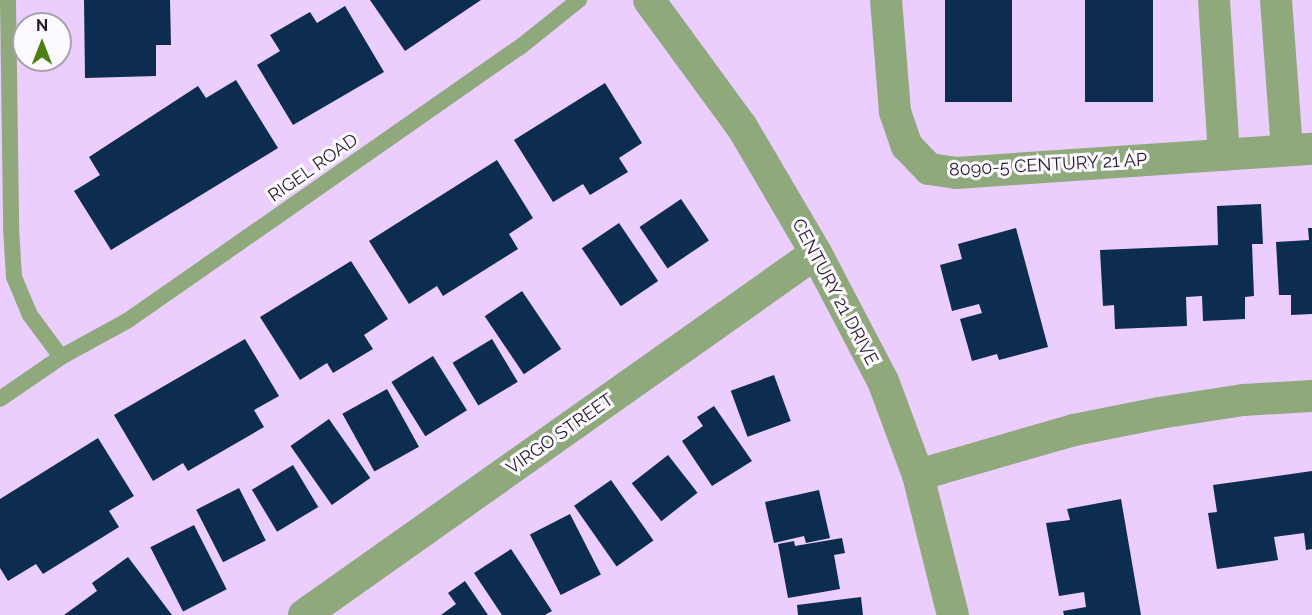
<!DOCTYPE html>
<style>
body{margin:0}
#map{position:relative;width:1312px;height:615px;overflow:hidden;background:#ebcdfe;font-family:Raleway,sans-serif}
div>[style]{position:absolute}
.building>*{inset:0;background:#0c2d4f;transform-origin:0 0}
.lane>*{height:16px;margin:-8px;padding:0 8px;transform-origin:8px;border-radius:8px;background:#8fa97d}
.street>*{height:32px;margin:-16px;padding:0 16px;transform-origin:16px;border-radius:16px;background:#8fa97d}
span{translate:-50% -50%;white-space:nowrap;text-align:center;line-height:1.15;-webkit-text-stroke:6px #fdfaff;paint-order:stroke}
.street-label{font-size:18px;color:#271c2d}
.north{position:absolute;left:12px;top:12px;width:60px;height:60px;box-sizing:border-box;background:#fdfaff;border:2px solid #a7a1ab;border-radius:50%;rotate:0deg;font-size:16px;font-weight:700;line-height:24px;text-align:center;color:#271c2d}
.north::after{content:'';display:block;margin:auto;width:21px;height:27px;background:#4c7f11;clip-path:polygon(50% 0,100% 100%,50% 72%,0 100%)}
</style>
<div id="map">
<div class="building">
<div style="clip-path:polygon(84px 0,170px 0,171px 45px,156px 45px,156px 76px,85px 78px)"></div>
<div style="clip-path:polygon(370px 0,481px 0,405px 51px)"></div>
<div style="left:945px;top:0;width:67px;height:102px"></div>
<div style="left:1085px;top:0;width:68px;height:102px"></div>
<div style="clip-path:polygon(345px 6px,384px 72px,293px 125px,257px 65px,280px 51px,270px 35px,310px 12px,317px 23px)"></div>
<div style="clip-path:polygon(236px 80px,278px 148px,111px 250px,74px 191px,100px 175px,89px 157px,198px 86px,206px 98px)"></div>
<div style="clip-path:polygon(605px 83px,642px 143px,619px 158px,628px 172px,590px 195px,583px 184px,553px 202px,514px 140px)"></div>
<div style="clip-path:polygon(497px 160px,533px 218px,509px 234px,518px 249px,443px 296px,437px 286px,409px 304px,369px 241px)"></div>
<div style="left:681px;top:199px;width:50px;height:50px;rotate:56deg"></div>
<div style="clip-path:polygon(1261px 204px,1263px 244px,1252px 244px,1254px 296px,1245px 297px,1245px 319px,1203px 321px,1202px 296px,1186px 297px,1187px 326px,1115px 329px,1114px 305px,1103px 306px,1100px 250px,1218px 245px,1217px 206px)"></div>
<div style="left:619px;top:223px;width:70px;height:45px;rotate:56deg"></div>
<div style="clip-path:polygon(1016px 228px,1048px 347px,999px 360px,997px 354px,972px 361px,960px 319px,982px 313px,979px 304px,952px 311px,940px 265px,962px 259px,958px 244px)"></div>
<div style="clip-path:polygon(1308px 228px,1312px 228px,1312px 314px,1291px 315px,1291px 295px,1279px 295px,1276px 242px,1309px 240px)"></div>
<div style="clip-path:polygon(351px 261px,388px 319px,364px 335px,373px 349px,333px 373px,327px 363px,300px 380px,260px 317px)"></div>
<div style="left:522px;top:291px;width:70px;height:45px;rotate:56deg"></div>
<div style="clip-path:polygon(245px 339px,279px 396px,254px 410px,264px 427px,188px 471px,183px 463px,153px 481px,114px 415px)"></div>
<div style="left:492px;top:339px;width:50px;height:46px;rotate:59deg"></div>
<div style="left:433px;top:356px;width:64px;height:49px;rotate:58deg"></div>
<div style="left:774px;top:375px;width:49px;height:46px;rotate:70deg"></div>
<div style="left:387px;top:389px;width:66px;height:51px;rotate:61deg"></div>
<div style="clip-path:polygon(714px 406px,752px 461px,712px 486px,682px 441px,703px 426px,697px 417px)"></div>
<div style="left:329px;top:419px;width:72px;height:47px;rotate:55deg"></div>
<div style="clip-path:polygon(98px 438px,134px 496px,109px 511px,119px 527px,43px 574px,36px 564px,8px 581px,0 568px,0 499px)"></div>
<div style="left:668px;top:455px;width:48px;height:46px;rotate:52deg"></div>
<div style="left:293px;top:465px;width:49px;height:48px;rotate:59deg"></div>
<div style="clip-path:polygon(1312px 471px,1312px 549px,1306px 550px,1304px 533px,1274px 537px,1278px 560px,1217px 569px,1208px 513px,1217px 512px,1213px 485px)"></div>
<div style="left:611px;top:480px;width:74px;height:45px;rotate:55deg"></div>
<div style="left:239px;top:488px;width:59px;height:48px;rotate:63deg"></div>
<div style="clip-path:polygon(819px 490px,830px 538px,806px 543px,804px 536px,774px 543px,765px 502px)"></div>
<div style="clip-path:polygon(1121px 499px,1141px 615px,1064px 615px,1063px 611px,1086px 607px,1084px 592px,1059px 596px,1046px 523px,1070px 520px,1067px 509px)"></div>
<div style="left:570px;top:514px;width:68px;height:45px;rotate:63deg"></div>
<div style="left:194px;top:525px;width:72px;height:49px;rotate:63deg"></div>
<div style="clip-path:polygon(842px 538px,845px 553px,834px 555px,840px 589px,788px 598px,778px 544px,794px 541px,795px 546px)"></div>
<div style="clip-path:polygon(511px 549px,552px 611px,545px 615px,502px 615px,474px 573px)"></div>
<div style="clip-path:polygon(128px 557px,172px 615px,64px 615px,97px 591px,92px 583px)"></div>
<div style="clip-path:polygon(465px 581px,488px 615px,441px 615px,456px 604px,448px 593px)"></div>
<div style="clip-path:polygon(861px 597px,863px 615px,798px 615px,797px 605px)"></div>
</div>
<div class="lane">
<div style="left:8px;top:0;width:228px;rotate:89.2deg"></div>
<div style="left:11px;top:228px;width:49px;rotate:86.5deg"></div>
<div style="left:14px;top:277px;width:41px;rotate:67.2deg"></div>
<div style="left:30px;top:315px;width:52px;rotate:53.6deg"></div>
<div style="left:0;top:399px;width:74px;rotate:-34.5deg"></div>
<div style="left:61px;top:357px;width:75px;rotate:-28.6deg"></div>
<div style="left:127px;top:321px;width:478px;rotate:-34.9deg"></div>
<div style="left:519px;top:48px;width:77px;rotate:-38.7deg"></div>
</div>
<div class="street">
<div style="left:649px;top:0;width:157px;rotate:53.8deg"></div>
<div style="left:742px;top:127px;width:146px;rotate:59.6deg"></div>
<div style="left:816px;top:253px;width:144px;rotate:62.4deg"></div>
<div style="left:883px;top:381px;width:100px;rotate:69.6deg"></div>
<div style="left:918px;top:475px;width:144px;rotate:76deg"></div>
<div style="left:886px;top:0;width:112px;rotate:85.4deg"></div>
<div style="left:895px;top:112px;width:36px;rotate:71deg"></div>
<div style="left:907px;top:146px;width:32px;rotate:46deg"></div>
<div style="left:929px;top:169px;width:27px;rotate:8deg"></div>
<div style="left:956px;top:173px;width:357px;rotate:-3.9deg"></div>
<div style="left:1214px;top:0;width:155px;rotate:86.3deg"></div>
<div style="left:1276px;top:0;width:150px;rotate:85.8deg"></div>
<div style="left:918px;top:475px;width:162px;rotate:-16.1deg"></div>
<div style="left:1074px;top:430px;width:87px;rotate:-11.3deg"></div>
<div style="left:1159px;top:413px;width:85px;rotate:-8.8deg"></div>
<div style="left:1243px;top:400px;width:69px;rotate:-3.3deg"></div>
<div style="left:304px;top:615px;width:627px;rotate:-35.26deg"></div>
</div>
<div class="street-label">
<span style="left:1048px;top:165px;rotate:-3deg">8090-5 CENTURY 21 AP</span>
<span style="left:313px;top:168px;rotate:-35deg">RIGEL ROAD</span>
<span style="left:835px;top:292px;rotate:62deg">CENTURY 21 DRIVE</span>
<span style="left:560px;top:434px;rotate:-35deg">VIRGO STREET</span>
</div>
<div class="north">N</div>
</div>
